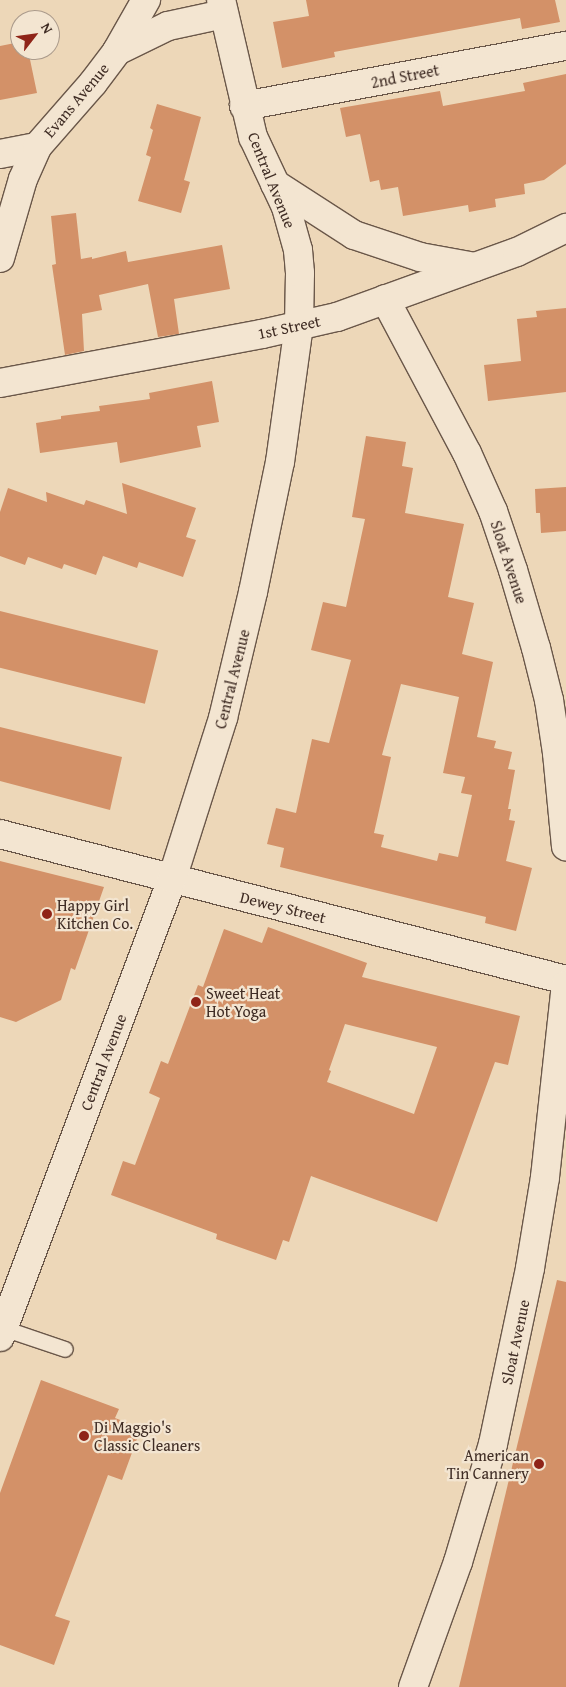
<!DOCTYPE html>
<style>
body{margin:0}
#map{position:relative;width:566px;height:1687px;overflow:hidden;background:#edd7b8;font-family:"Gentium Book Plus",serif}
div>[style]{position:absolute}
.building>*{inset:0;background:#d39168;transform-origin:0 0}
.roads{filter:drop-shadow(1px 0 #6a5749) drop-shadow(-1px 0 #6a5749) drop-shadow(0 1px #6a5749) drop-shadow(0 -1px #6a5749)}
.service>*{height:15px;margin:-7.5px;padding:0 7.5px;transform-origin:7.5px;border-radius:7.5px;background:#f3e5d1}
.minor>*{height:28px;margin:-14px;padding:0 14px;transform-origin:14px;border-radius:14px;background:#f3e5d1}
.tertiary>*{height:28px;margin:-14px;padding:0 14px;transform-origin:14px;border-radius:14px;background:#f3e5d1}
.dots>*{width:14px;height:14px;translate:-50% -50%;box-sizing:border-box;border:2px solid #f3e5d1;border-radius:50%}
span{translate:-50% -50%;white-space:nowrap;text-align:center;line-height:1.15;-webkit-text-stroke:4.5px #f3e5d1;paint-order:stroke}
.street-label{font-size:16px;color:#3f2c24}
.poi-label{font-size:16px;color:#3f2c24}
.left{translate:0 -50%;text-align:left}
.right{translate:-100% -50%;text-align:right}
.north{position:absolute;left:10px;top:10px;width:50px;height:50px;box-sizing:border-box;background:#f3e5d1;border:1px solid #ab9b8c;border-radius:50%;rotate:60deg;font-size:14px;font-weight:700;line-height:20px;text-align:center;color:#3f2c24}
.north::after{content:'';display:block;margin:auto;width:18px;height:22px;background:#8f2418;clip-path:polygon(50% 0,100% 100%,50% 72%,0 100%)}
</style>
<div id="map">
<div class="building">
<div style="clip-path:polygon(306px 0,555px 0,560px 22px,522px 29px,520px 18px,334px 52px,335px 57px,282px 68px,273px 22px,309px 16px)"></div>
<div style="clip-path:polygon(20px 42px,20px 50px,28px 50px,37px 93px,0 100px,0 46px)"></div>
<div style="clip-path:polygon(566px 74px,566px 164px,544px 180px,524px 184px,525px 194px,495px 199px,496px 207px,469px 212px,468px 205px,403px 216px,398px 187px,381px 190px,379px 180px,370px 182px,360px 134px,346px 137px,340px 108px,440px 91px,443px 106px,525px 91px,523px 83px)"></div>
<div style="clip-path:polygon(157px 104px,201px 117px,184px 180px,190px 182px,181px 213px,138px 201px,151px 157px,146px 155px,153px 130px,150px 128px)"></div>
<div style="clip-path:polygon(76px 213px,81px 259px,92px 257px,92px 259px,126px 251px,128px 262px,222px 245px,230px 289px,174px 299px,179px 334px,158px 337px,148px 284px,99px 295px,102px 310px,82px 314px,84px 351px,65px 355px,52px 265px,56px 264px,51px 216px)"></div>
<div style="clip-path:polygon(566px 308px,566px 392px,488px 401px,484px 365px,521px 361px,517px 319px,537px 317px,536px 311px)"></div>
<div style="clip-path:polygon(212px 381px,219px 422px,197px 426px,201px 447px,120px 463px,117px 442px,40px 453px,36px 423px,61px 419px,61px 416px,100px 411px,99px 406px,150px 399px,149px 393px)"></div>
<div style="clip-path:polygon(evenodd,366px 436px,406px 442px,402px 466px,413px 468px,405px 513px,464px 524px,448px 597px,474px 603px,462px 654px,493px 662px,477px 737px,496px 741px,494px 748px,512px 752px,508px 769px,515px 770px,508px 809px,511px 809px,509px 820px,515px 821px,506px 861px,532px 868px,516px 931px,485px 923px,486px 917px,280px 867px,284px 848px,267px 844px,276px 808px,296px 813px,312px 739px,329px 743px,351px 660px,311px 650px,323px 602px,346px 607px,365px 519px,352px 517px,366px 436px,401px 684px,459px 697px,443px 773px,465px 777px,461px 793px,472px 795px,458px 857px,439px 853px,437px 861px,381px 847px,384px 835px,374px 833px,391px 757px,382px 755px,401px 684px)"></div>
<div style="clip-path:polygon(122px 483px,196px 508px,186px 537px,196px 540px,183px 577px,139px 562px,137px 568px,103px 556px,96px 575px,64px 564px,62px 569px,28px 557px,25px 565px,0 556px,0 512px,8px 488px,47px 502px,46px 492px,84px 505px,86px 500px,127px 514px)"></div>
<div style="clip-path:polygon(566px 487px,566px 531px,541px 533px,540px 513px,536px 513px,535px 489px)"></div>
<div style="left:0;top:611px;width:163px;height:55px;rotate:14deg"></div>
<div style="clip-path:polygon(0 727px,122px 757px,110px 810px,0 781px)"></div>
<div style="clip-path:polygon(0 861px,104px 887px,75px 970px,71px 968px,61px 1000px,16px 1022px,0 1017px)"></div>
<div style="clip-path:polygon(evenodd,268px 927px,367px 963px,362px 977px,520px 1016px,508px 1065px,495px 1062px,437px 1222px,311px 1176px,289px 1242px,283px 1240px,276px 1260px,216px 1239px,217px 1234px,111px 1195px,123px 1161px,135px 1165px,160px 1098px,149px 1093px,161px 1061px,168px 1064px,198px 985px,203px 987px,224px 929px,262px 943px,268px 927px,345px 1024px,437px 1047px,414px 1114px,327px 1082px,331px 1071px,329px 1070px,345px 1024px)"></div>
<div style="clip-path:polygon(557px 1280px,566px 1282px,566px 1687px,459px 1687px)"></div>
<div style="clip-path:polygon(41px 1380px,119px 1409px,115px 1418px,141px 1428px,122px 1480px,108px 1475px,55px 1616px,70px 1621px,54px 1665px,0 1645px,0 1493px)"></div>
</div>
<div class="roads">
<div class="service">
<div style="left:3px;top:1328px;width:65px;rotate:18.7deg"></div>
</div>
<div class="minor">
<div style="left:244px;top:106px;width:328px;rotate:-10.6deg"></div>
<div style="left:0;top:154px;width:38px;rotate:-11deg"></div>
<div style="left:0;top:258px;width:82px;rotate:-73.8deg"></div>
<div style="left:23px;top:179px;width:35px;rotate:-66deg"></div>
<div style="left:37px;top:147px;width:85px;rotate:-48.8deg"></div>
<div style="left:93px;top:83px;width:40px;rotate:-53deg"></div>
<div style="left:117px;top:51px;width:57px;rotate:-26.1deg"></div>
<div style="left:168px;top:26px;width:57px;rotate:-12.1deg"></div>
<div style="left:385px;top:299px;width:174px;rotate:62deg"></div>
<div style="left:467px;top:453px;width:64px;rotate:65.9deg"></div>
<div style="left:493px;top:511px;width:62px;rotate:71.3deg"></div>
<div style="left:513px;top:570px;width:81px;rotate:73.6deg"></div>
<div style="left:536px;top:648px;width:54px;rotate:76deg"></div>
<div style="left:549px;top:700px;width:54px;rotate:81.4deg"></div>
<div style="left:557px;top:753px;width:94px;rotate:84.5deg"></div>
<div style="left:0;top:383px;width:267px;rotate:-10.6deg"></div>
<div style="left:262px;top:334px;width:77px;rotate:-12.8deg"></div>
<div style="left:337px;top:317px;width:191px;rotate:-19.9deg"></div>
<div style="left:517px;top:252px;width:55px;rotate:-26.1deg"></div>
<div style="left:0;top:834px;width:585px;rotate:14.46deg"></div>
<div style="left:413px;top:1687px;width:133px;rotate:-70.2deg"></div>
<div style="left:458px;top:1562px;width:123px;rotate:-73.5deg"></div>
<div style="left:493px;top:1444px;width:180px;rotate:-78.1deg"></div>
<div style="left:530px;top:1268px;width:92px;rotate:-80.6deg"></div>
<div style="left:545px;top:1177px;width:193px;rotate:-83.8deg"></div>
</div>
<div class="tertiary">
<div style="left:117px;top:51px;width:59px;rotate:-60.4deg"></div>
<div style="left:275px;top:184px;width:94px;rotate:32.8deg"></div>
<div style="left:354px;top:235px;width:70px;rotate:18.4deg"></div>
<div style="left:420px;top:257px;width:56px;rotate:10.3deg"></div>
<div style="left:0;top:1337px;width:489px;rotate:-69.4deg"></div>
<div style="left:172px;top:879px;width:169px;rotate:-72.4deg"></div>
<div style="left:223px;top:718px;width:130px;rotate:-76.6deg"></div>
<div style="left:253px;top:592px;width:133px;rotate:-78.3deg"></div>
<div style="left:280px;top:462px;width:138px;rotate:-82.1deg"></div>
<div style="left:299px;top:325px;width:52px;rotate:-88.9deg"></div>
<div style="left:300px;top:273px;width:23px;rotate:-95deg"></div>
<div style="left:298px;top:250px;width:45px;rotate:-105.6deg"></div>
<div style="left:286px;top:207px;width:77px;rotate:-115.2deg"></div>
<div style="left:253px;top:137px;width:141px;rotate:-103.1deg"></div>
</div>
</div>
<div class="dots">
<div style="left:47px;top:914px;background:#8f2418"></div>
<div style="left:196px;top:1002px;background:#8f2418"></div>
<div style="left:84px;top:1436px;background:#8f2418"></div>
<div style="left:539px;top:1464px;background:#8f2418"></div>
</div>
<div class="street-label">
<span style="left:405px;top:76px;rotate:-11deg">2nd Street</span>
<span style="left:76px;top:100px;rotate:-50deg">Evans Avenue</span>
<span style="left:272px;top:180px;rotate:68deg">Central Avenue</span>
<span style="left:289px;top:327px;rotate:-12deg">1st Street</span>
<span style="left:509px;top:562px;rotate:72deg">Sloat Avenue</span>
<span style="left:232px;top:679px;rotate:-76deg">Central Avenue</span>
<span style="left:283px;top:907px;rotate:14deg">Dewey Street</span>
<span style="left:103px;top:1062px;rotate:-69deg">Central Avenue</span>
<span style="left:515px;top:1342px;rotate:-78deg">Sloat Avenue</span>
</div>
<div class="poi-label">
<span class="left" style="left:57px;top:914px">Happy Girl<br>Kitchen Co.</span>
<span class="left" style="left:206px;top:1002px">Sweet Heat<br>Hot Yoga</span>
<span class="left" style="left:94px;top:1436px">Di Maggio's<br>Classic Cleaners</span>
<span class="right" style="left:529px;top:1464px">American<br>Tin Cannery</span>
</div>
<div class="north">N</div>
</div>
